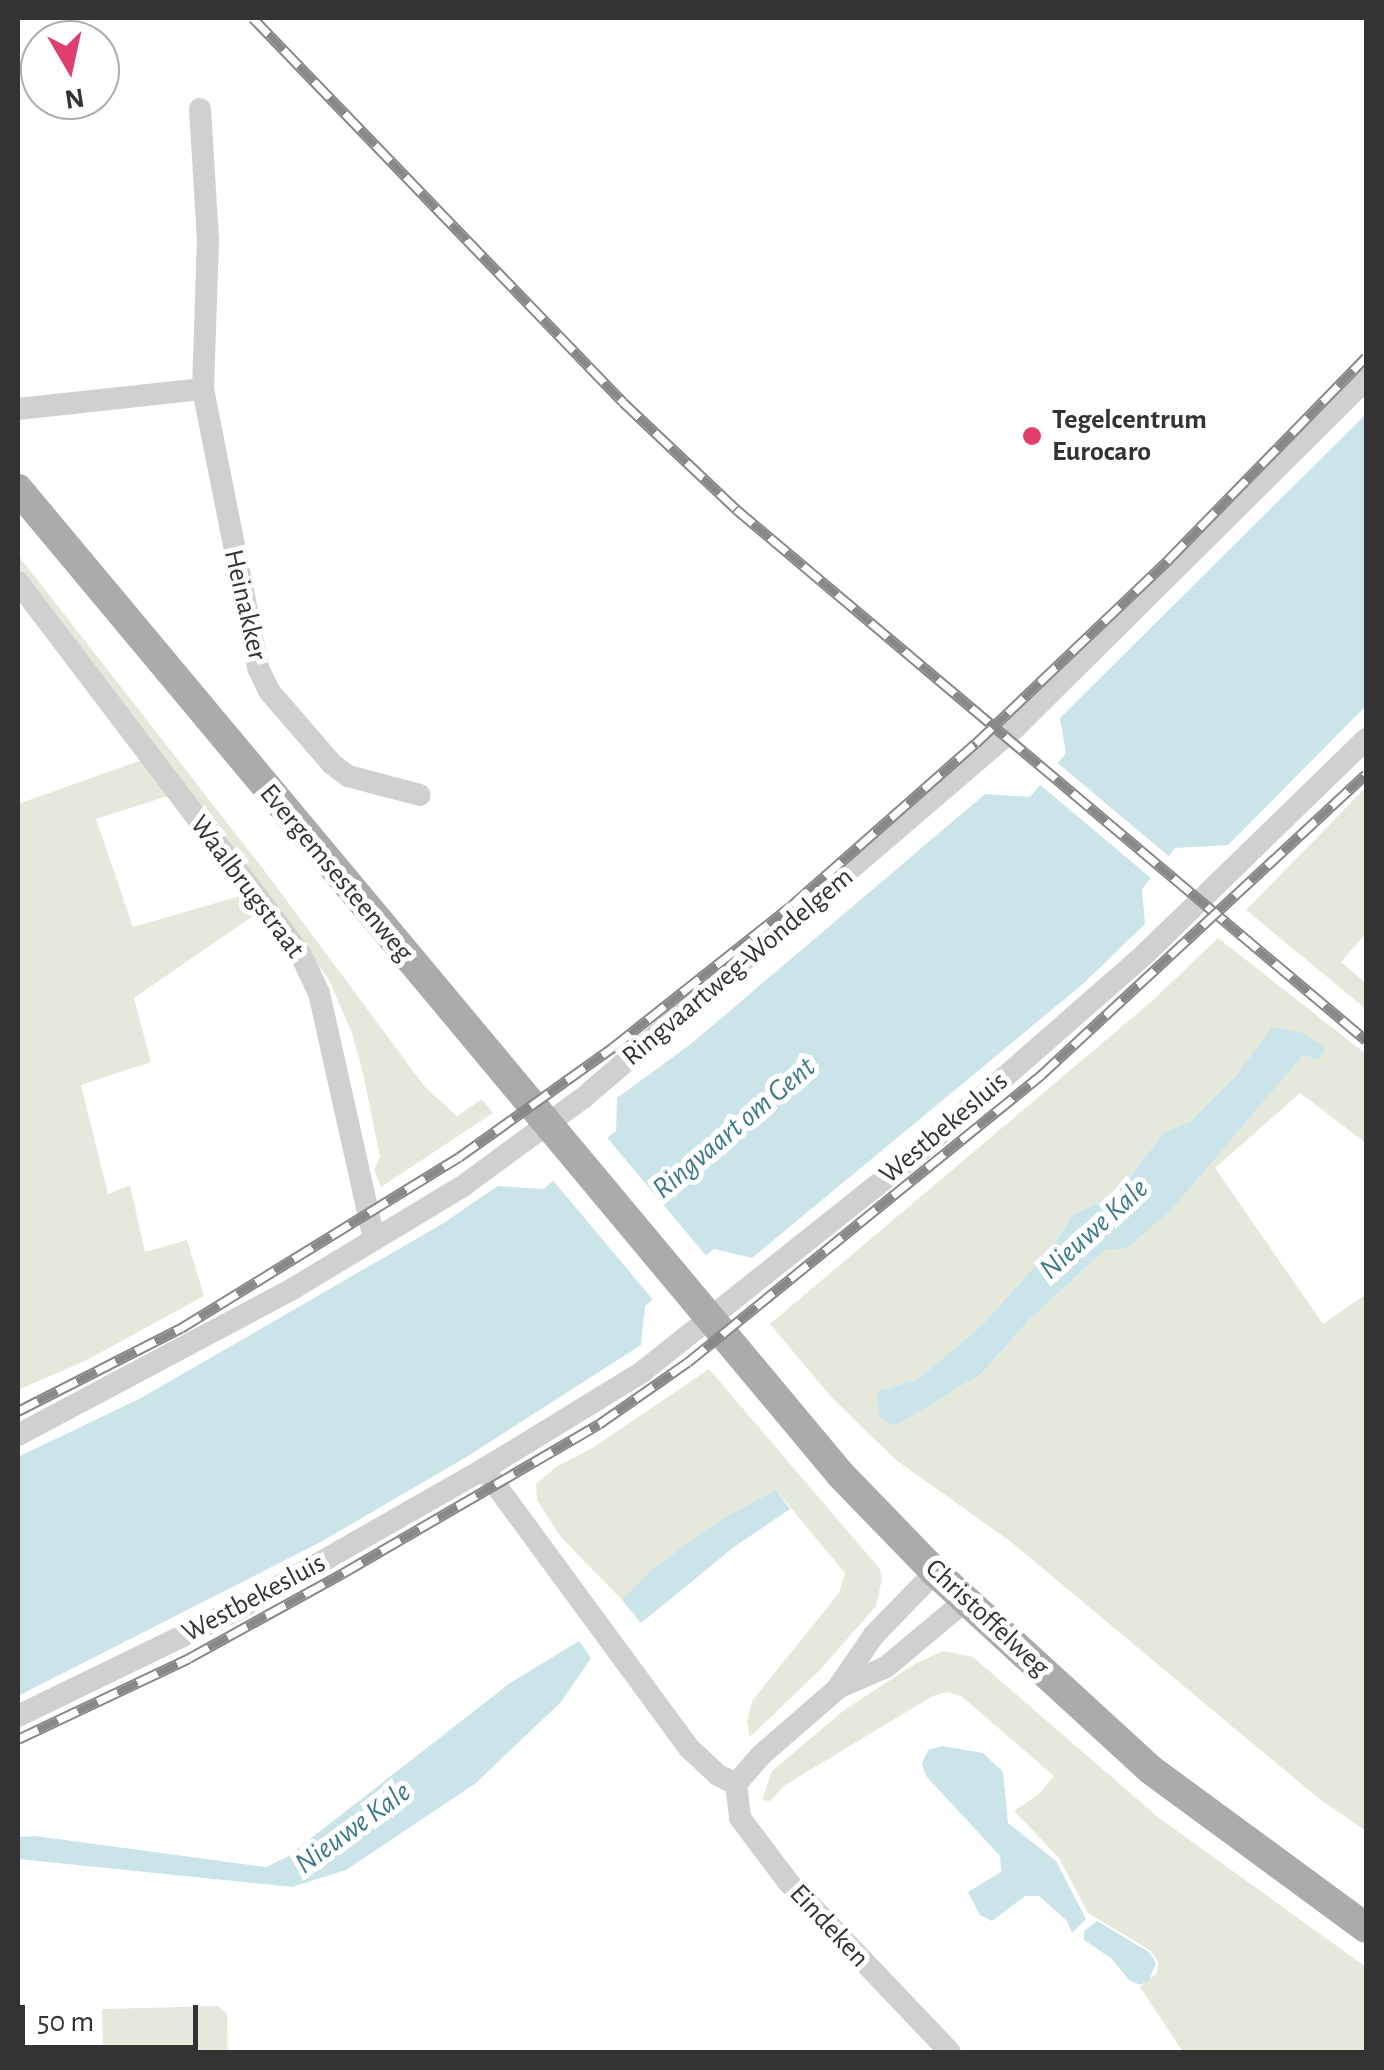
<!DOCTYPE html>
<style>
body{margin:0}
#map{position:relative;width:1384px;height:2070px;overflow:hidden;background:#fff;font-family:"Alegreya Sans",sans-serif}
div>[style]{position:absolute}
.green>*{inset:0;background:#e5e9dc}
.water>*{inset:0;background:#cae4e9}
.pier>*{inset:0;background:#fff;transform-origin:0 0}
.minor>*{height:22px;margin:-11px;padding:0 11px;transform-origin:11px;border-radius:11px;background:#d0d0d0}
.major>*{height:30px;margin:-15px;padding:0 15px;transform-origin:15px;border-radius:15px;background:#ababab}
.rail>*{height:11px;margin-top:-5.5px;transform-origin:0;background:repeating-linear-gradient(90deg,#fff 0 22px,#888 0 44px);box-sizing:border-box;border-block:2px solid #888}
.dots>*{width:28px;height:28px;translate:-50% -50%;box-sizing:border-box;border:5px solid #fff;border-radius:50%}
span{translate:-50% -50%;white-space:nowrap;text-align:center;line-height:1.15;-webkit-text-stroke:10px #fff;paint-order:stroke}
.poi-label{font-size:28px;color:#333;font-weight:700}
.left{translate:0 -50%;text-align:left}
.street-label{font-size:28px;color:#333}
.water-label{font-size:30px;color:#3d7a87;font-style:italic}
.frame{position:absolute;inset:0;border:20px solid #333;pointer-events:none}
.north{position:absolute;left:20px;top:20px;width:100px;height:100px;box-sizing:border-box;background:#fff;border:2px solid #adadad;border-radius:50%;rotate:171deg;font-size:28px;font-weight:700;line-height:40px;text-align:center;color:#333}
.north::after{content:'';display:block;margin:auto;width:35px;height:45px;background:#e03e6d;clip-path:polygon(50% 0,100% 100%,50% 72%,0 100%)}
.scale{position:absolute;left:20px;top:2005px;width:178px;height:45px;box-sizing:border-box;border:5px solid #333;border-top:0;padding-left:12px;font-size:30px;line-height:35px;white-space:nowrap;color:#333;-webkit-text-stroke:8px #fff;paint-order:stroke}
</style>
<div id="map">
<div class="green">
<div style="clip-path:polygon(18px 555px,267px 874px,425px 1087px,457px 1116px,482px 1099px,493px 1113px,381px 1187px,374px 1170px,380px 1157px,364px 1078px,352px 1033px,328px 978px,18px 572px)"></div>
<div style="clip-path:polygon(142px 760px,168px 796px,96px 819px,133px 927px,240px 896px,253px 916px,134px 998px,151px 1062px,81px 1085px,108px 1194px,130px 1185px,145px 1252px,187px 1240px,204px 1296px,85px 1361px,18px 1390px,18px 804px)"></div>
<div style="clip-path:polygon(1366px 787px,1366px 933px,1341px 962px,1366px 983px,1366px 1009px,1246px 910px)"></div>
<div style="clip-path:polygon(evenodd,1218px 938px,1366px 1054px,1366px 1143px,1300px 1093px,1215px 1168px,1323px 1324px,1366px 1294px,1366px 1831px,1318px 1798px,1011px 1542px,896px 1460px,832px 1398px,770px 1324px,1152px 1001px,1218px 938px,1272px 1028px,1200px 1174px,1170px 1211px,1128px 1248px,1104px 1249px,1029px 1320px,981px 1374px,896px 1426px,878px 1392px,920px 1378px,982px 1325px,1053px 1246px,1072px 1215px,1101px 1202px,1129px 1179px,1163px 1133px,1191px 1121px,1238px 1073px,1272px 1028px)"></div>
<div style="clip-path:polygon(709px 1369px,880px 1569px,882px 1579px,876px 1606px,821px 1669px,750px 1737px,747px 1722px,752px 1701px,839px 1593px,845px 1573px,776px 1490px,719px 1522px,653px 1568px,622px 1600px,560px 1536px,537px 1500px,536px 1484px,556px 1467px,594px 1447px)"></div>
<div style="clip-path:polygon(943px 1651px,973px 1657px,1159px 1818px,1366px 1967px,1366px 2052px,1183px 2052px,1140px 1987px,1157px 1973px,1158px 1962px,1151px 1951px,1088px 1913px,1059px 1858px,1014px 1811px,1039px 1794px,1054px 1776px,961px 1696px,947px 1692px,933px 1696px,785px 1785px,770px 1801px,762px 1800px,772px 1771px,843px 1711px,913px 1665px)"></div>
<div style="clip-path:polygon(218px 2006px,227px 2014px,228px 2052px,103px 2052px,102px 2009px)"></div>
</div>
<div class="water">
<div style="clip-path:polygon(1366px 414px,1366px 706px,1228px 845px,1175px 848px,1142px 889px,1145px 924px,1084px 983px,752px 1258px,714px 1249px,645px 1306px,641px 1345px,468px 1456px,319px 1543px,18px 1696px,18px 1457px,141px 1398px,442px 1224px,498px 1186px,543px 1189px,616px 1131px,617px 1098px,692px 1043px,985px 794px,1030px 797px,1066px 753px,1060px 718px)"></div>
<div style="clip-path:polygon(1272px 1027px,1302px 1033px,1326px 1047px,1318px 1059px,1303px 1055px,1170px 1211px,1128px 1248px,1104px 1250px,1029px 1320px,981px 1374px,896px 1426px,880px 1419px,877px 1392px,920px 1378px,982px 1325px,1053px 1246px,1072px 1215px,1101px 1202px,1129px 1179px,1163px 1133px,1191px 1121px,1238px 1073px)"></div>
<div style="clip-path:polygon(776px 1490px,790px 1509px,734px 1547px,641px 1623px,622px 1600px,653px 1568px,719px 1521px)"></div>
<div style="clip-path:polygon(579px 1641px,591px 1658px,561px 1702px,476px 1783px,346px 1870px,292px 1887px,18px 1859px,18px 1837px,35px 1836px,266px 1867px,287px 1857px,510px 1683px)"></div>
<div style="clip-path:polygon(942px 1746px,983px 1753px,1003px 1772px,1008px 1823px,1056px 1861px,1086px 1919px,1072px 1933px,1067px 1921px,1039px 1896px,1025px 1896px,992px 1921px,980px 1915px,968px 1892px,1001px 1872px,1000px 1856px,926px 1776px,922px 1763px,928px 1750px)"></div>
<div style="clip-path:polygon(1097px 1921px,1149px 1952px,1156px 1963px,1149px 1981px,1140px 1985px,1129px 1980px,1111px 1958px,1084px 1940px,1084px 1931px)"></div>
</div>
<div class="pier">
<div style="left:1054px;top:760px;width:154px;height:28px;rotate:40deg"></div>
<div style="left:604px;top:1134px;width:164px;height:69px;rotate:50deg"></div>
</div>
<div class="minor">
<div style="left:200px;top:109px;width:130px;rotate:86.5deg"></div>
<div style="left:208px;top:239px;width:150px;rotate:91.9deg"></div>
<div style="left:203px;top:389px;width:284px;rotate:78.8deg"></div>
<div style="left:258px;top:668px;width:25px;rotate:64deg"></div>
<div style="left:269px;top:691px;width:96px;rotate:49.2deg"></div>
<div style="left:332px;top:764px;width:20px;rotate:37deg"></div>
<div style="left:348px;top:776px;width:74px;rotate:14.8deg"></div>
<div style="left:18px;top:409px;width:186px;rotate:-6.2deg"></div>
<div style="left:18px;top:582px;width:468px;rotate:52.8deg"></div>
<div style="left:301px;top:955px;width:42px;rotate:64.7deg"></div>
<div style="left:319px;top:993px;width:252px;rotate:77.4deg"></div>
<div style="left:18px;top:1435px;width:313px;rotate:-28deg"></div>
<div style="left:294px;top:1288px;width:197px;rotate:-31.1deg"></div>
<div style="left:463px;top:1186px;width:149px;rotate:-36.3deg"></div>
<div style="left:583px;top:1098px;width:569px;rotate:-40.58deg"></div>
<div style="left:1015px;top:728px;width:495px;rotate:-44.8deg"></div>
<div style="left:484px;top:1469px;width:346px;rotate:53.7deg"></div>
<div style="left:689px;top:1748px;width:40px;rotate:43deg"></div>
<div style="left:718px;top:1775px;width:20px;rotate:27deg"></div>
<div style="left:840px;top:1687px;width:50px;rotate:-23.5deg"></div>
<div style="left:886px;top:1667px;width:104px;rotate:-39.9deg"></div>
<div style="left:18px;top:1716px;width:249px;rotate:-25.9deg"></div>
<div style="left:242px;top:1607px;width:279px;rotate:-29.7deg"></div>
<div style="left:484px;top:1469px;width:185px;rotate:-31.5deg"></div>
<div style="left:642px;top:1372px;width:364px;rotate:-38.5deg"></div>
<div style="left:927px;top:1145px;width:288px;rotate:-41.2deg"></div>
<div style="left:1144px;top:955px;width:310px;rotate:-44.2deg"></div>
<div style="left:736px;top:1784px;width:34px;rotate:83deg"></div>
<div style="left:740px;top:1818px;width:81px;rotate:53deg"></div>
<div style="left:789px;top:1883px;width:233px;rotate:46.4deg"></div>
<div style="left:736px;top:1784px;width:37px;rotate:-49deg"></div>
<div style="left:760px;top:1756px;width:102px;rotate:-41deg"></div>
<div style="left:837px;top:1689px;width:65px;rotate:-55.6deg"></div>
<div style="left:874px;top:1635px;width:88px;rotate:-45.9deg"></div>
</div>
<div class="major">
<div style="left:18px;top:489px;width:1283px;rotate:50.15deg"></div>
<div style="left:840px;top:1474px;width:136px;rotate:45.9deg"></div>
<div style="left:935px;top:1572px;width:293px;rotate:42.5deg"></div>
<div style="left:1151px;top:1770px;width:267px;rotate:36.3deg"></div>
</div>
<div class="rail">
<div style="left:253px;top:18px;width:533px;rotate:46.06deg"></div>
<div style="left:623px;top:402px;width:156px;rotate:43.4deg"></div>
<div style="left:736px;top:509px;width:824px;rotate:40.13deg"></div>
<div style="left:18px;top:1411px;width:183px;rotate:-27deg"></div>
<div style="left:181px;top:1328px;width:326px;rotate:-31.6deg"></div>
<div style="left:459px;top:1157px;width:189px;rotate:-35.5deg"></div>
<div style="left:613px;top:1047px;width:228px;rotate:-38.4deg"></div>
<div style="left:792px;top:905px;width:245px;rotate:-41.4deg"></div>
<div style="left:976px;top:743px;width:267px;rotate:-43.6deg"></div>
<div style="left:1169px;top:559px;width:282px;rotate:-45.7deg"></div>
<div style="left:18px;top:1739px;width:189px;rotate:-25.3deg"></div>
<div style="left:189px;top:1658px;width:176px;rotate:-28.9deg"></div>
<div style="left:343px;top:1573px;width:296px;rotate:-30.2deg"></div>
<div style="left:599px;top:1424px;width:108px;rotate:-34.9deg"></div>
<div style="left:688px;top:1362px;width:455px;rotate:-39.1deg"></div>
<div style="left:1041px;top:1075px;width:443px;rotate:-42.8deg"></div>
</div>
<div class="dots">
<div style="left:1032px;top:436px;background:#e03e6d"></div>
</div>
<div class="poi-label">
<span class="left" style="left:1052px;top:436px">Tegelcentrum<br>Eurocaro</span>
</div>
<div class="street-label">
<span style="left:245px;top:605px;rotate:77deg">Heinakker</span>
<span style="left:336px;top:873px;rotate:50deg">Evergemsesteenweg</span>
<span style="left:247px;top:887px;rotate:53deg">Waalbrugstraat</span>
<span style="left:738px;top:967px;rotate:-40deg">Ringvaartweg-Wondelgem</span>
<span style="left:944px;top:1128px;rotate:-40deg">Westbekesluis</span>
<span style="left:254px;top:1598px;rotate:-28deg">Westbekesluis</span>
<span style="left:987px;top:1618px;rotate:43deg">Christoffelweg</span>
<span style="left:829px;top:1926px;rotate:47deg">Eindeken</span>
</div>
<div class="water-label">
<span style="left:734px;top:1128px;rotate:-40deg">Ringvaart om Gent</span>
<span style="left:1094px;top:1229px;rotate:-42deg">Nieuwe Kale</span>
<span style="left:353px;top:1828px;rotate:-36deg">Nieuwe Kale</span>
</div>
<div class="frame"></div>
<div class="north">N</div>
<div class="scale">50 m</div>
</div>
